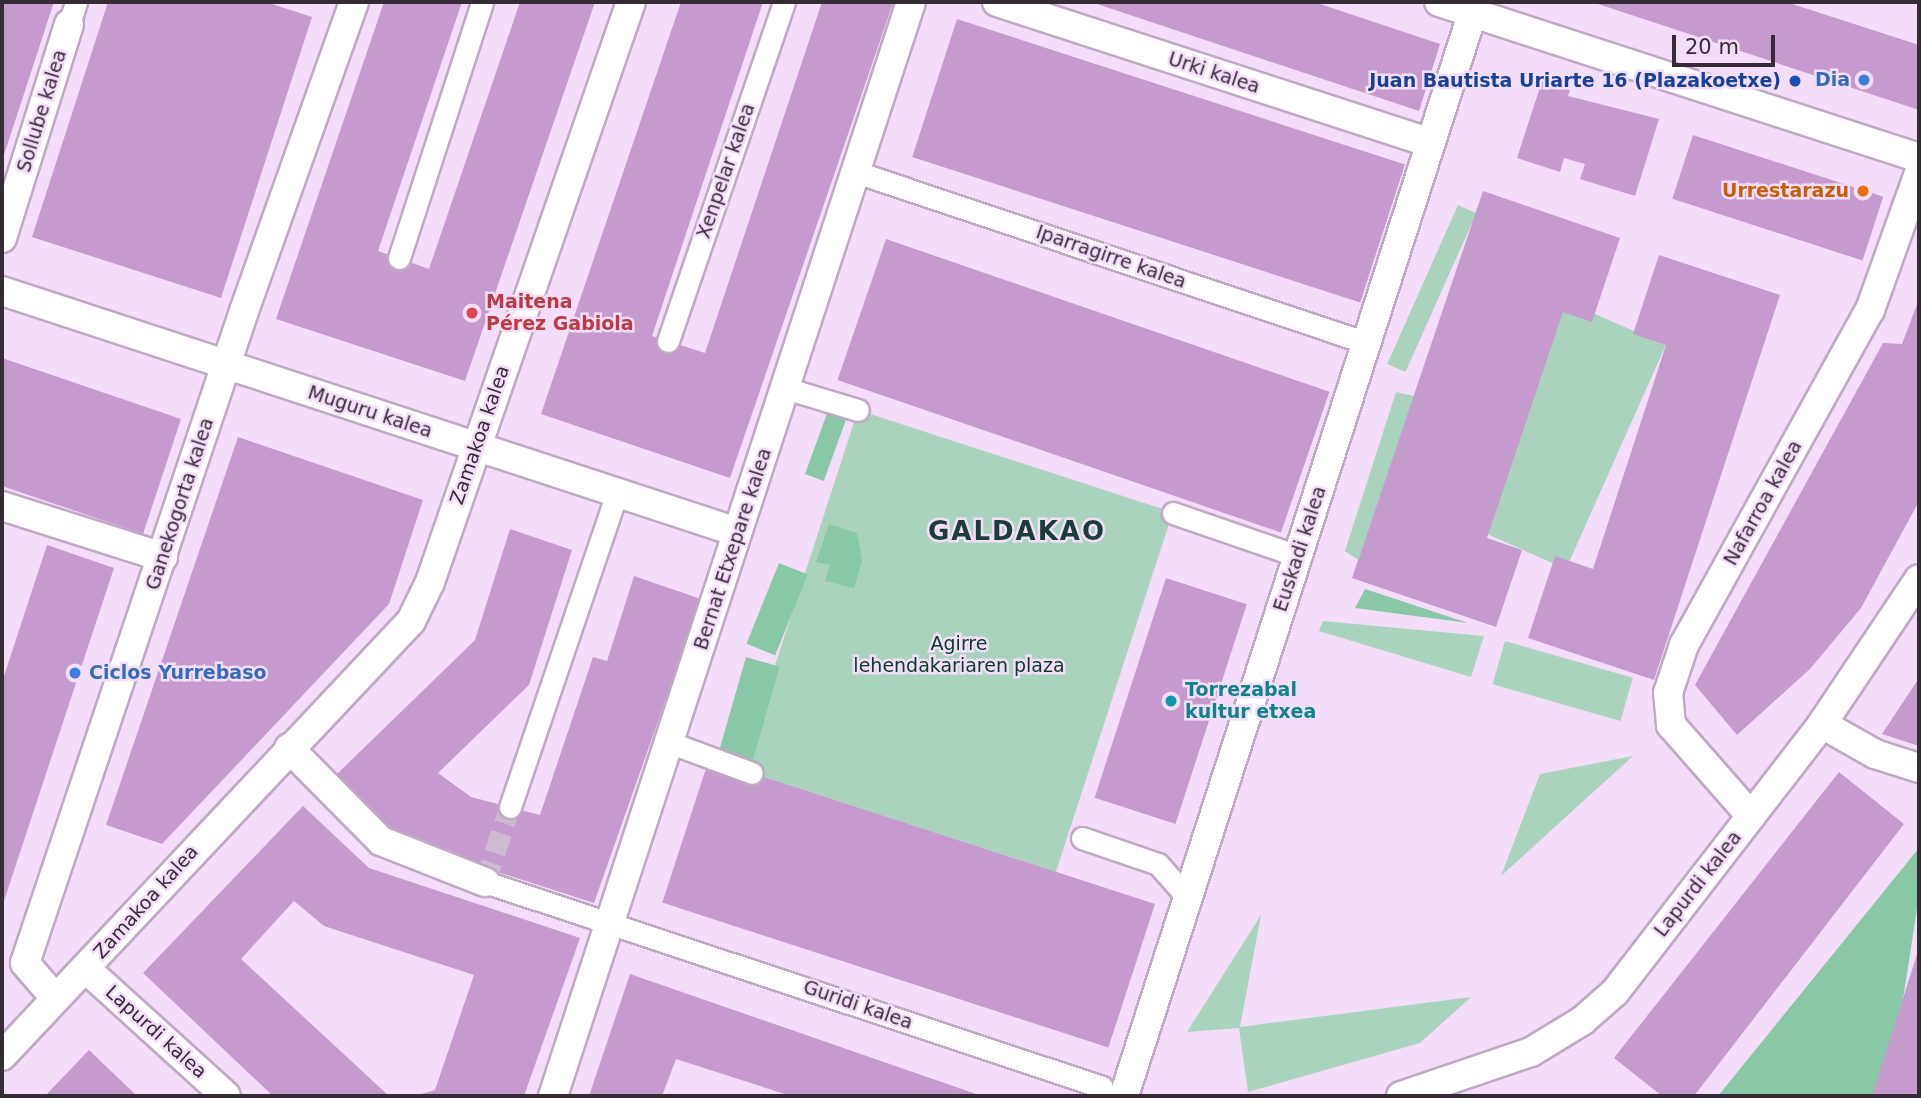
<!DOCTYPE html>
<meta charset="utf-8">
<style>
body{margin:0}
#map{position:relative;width:1921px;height:1098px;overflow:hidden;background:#f4ddf8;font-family:"DejaVu Sans",sans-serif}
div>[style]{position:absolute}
.green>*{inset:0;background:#a9d3bc;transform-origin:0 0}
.forest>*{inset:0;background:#88c8a7;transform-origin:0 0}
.building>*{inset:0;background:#c49bcc;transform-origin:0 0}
.pedestrian-tunnel>*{height:21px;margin-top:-10.5px;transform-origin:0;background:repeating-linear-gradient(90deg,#cebad1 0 21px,transparent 0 31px)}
.roads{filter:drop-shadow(2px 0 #bfa9c3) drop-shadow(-2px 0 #bfa9c3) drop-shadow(0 2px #bfa9c3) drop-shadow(0 -2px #bfa9c3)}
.pedestrian>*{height:21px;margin:-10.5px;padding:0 10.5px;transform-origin:10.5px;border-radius:10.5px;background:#fff}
.minor>*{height:28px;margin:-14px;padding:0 14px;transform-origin:14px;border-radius:14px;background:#fff}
.dots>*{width:19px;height:19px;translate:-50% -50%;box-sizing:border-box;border:4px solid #f4ddf8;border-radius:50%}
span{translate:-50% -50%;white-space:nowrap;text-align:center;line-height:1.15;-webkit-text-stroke:5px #f4ddf8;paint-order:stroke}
.street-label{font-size:19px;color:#352c36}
.shop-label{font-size:19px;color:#366cbe;font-weight:700}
.right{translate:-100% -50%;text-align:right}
.left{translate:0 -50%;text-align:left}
.transit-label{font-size:19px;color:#164399;font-weight:700}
.food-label{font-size:19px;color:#c56008;font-weight:700}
.health-label{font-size:19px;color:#be3a42;font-weight:700}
.park-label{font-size:19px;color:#053d27}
.culture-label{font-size:19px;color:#0d838f;font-weight:700}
.district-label{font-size:26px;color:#1b3d3a;font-weight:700;letter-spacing:2px}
.frame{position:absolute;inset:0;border:4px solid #352c36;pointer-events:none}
.scale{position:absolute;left:1672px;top:35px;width:103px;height:32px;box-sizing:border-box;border:4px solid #352c36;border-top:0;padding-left:9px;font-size:21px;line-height:24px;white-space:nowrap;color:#352c36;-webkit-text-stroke:5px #f4ddf8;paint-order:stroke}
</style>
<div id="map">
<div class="green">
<div style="left:1458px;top:205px;width:20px;height:174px;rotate:24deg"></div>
<div style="left:1546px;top:292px;width:131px;height:245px;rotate:24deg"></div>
<div style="clip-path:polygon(1396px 392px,1414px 396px,1358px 560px,1345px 551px)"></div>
<div style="left:858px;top:410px;width:331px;height:378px;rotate:18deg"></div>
<div style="clip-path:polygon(1323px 621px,1484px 636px,1471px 677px,1319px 631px)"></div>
<div style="left:1505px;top:641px;width:133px;height:45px;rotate:16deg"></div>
<div style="clip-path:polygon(1633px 756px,1501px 876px,1540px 774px)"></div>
<div style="clip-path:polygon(1261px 915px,1240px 1027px,1471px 997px,1420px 1043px,1248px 1092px,1239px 1028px,1187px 1032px)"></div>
</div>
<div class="forest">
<div style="left:833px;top:397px;width:20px;height:82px;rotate:20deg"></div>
<div style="clip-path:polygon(829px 524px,857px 533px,862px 560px,854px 588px,825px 581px,830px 565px,816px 562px)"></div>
<div style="left:779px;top:563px;width:31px;height:87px;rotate:22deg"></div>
<div style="clip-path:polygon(1365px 589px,1468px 623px,1355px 608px)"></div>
<div style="left:746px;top:657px;width:35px;height:97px;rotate:16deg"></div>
<div style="clip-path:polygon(1919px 848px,1919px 896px,1888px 1096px,1718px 1096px)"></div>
</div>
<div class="building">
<div style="clip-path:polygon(2px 2px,54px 2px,2px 161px)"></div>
<div style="clip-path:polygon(108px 2px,266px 2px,312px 17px,221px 298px,32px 237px)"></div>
<div style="clip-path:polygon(384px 2px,462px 2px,378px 251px,429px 269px,520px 2px,595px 2px,465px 381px,276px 319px)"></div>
<div style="clip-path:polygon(681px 2px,763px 2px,652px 336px,705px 353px,822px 2px,893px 3px,730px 478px,541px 414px)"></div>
<div style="clip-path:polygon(1091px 2px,1314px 2px,1440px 44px,1419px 111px)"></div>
<div style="clip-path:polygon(1592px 2px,1786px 2px,1919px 45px,1919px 110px)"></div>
<div style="left:957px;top:19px;width:471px;height:145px;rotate:18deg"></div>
<div style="clip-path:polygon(1542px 81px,1570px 90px,1568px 96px,1659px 119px,1635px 196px,1580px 179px,1585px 164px,1564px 158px,1560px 172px,1517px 158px)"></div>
<div style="left:1693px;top:135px;width:200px;height:67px;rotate:18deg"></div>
<div style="clip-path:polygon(1483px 191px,1620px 238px,1592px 322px,1563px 312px,1487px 538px,1522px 550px,1496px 627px,1352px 578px)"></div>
<div style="left:886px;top:239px;width:469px;height:149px;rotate:19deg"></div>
<div style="clip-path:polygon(1659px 255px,1780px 295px,1654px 680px,1528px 638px,1555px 556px,1593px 569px,1666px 345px,1633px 334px)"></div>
<div style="clip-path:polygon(1919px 299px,1917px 505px,1861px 608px,1810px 669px,1737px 735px,1695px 685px,1883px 343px,1902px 344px)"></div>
<div style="clip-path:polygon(2px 358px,181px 419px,143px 534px,2px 486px)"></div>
<div style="clip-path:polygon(238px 437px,423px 500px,389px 604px,162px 844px,106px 825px)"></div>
<div style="clip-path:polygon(510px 529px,572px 550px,529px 685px,438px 773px,471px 797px,540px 815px,593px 657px,607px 661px,634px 576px,701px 599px,594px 903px,401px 841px,335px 776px,475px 640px)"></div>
<div style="clip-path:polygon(47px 545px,114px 568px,2px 907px,2px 682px)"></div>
<div style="left:1166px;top:578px;width:85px;height:231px;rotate:18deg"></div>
<div style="clip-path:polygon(1919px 678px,1919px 746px,1882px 734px)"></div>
<div style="left:709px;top:759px;width:469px;height:151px;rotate:18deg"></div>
<div style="clip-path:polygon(1839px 772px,1904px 824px,1694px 1096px,1662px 1096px,1614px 1058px)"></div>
<div style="clip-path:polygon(303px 806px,369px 868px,580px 938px,524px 1096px,415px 1096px,435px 1090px,474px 975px,324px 926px,294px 901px,241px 959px,389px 1096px,273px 1096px,143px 973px)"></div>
<div style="clip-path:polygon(1919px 948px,1919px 1096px,1872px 1096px)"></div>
<div style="clip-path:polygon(630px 974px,982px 1096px,791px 1096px,676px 1059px,662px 1096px,589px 1096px)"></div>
<div style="clip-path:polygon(89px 1050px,137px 1096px,45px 1096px)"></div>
</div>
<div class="pedestrian-tunnel">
<div style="left:485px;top:882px;width:79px;rotate:-71.6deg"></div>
</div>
<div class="roads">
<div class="pedestrian">
<div style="left:69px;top:24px;width:23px;rotate:-72deg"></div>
<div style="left:856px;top:172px;width:539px;rotate:18.5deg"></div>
<div style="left:399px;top:258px;width:269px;rotate:-72deg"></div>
<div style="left:668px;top:341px;width:358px;rotate:-71.1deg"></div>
<div style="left:785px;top:388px;width:76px;rotate:16.8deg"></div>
<div style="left:1173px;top:513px;width:132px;rotate:19deg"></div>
<div style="left:671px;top:743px;width:86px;rotate:20.3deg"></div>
<div style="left:510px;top:807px;width:332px;rotate:-71.2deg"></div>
<div style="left:1082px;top:838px;width:80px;rotate:18.9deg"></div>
<div style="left:1158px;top:864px;width:45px;rotate:48.6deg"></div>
<div style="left:485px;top:882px;width:650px;rotate:18.38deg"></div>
</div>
<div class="minor">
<div style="left:997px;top:2px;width:456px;rotate:18deg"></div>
<div style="left:1439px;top:2px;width:505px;rotate:18deg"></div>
<div style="left:2px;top:238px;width:224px;rotate:-72.6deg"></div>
<div style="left:2px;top:291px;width:774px;rotate:18.15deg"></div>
<div style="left:2px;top:506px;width:169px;rotate:17.6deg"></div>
<div style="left:1822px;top:724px;width:61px;rotate:29.5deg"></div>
<div style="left:1875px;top:754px;width:46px;rotate:17.7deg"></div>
<div style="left:289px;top:748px;width:131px;rotate:45.3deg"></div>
<div style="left:381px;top:841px;width:112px;rotate:21.5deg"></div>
<div style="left:1751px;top:816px;width:121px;rotate:-131.3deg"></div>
<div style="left:1671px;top:725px;width:32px;rotate:-95deg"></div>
<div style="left:1668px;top:693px;width:51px;rotate:-71.6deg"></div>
<div style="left:1684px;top:645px;width:383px;rotate:-61deg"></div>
<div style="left:1870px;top:310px;width:145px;rotate:-70.3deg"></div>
<div style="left:85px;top:968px;width:190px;rotate:42.2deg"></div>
<div style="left:55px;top:998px;width:46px;rotate:-130.6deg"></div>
<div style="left:25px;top:963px;width:688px;rotate:-71.43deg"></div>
<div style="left:244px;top:311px;width:328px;rotate:-70.4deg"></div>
<div style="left:2px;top:1056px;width:597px;rotate:-46.76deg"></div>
<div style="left:411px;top:621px;width:43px;rotate:-64deg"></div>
<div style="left:430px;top:582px;width:614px;rotate:-70.89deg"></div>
<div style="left:553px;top:1096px;width:1151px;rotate:-71.88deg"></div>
<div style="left:1124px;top:1096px;width:1149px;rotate:-72.16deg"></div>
<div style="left:1401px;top:1096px;width:137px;rotate:-18.7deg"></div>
<div style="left:1531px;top:1052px;width:60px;rotate:-31.3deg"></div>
<div style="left:1582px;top:1021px;width:44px;rotate:-41.3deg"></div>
<div style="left:1615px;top:992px;width:339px;rotate:-52.3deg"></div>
<div style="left:1822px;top:724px;width:174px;rotate:-56.2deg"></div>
</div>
</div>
<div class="dots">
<div style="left:1864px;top:80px;background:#3f7fe0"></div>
<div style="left:1795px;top:81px;background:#1a4fb4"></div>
<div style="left:1863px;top:191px;background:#e8710a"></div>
<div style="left:472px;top:313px;background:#e0444e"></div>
<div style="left:75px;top:673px;background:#3f7fe0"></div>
<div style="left:1171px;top:701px;background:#0f9aa8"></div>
</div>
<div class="street-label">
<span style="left:1214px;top:73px;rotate:18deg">Urki kalea</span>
<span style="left:42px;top:111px;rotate:-73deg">Sollube kalea</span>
<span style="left:726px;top:171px;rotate:-71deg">Xenpelar kalea</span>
<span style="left:1111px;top:257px;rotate:19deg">Iparragirre kalea</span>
<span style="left:370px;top:412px;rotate:18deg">Muguru kalea</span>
<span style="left:480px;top:435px;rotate:-71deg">Zamakoa kalea</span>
<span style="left:1763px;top:503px;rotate:-61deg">Nafarroa kalea</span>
<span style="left:180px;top:504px;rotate:-72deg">Ganekogorta kalea</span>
<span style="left:733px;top:549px;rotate:-72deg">Bernat Etxepare kalea</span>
<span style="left:1300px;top:549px;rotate:-72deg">Euskadi kalea</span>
<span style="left:1698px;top:884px;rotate:-52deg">Lapurdi kalea</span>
<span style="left:146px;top:902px;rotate:-48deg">Zamakoa kalea</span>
<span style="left:858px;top:1005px;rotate:19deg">Guridi kalea</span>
<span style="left:156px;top:1032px;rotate:42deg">Lapurdi kalea</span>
</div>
<div class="shop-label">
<span class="right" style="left:1850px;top:80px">Dia</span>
<span class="left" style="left:89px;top:673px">Ciclos Yurrebaso</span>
</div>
<div class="transit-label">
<span class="right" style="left:1781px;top:81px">Juan Bautista Uriarte 16 (Plazakoetxe)</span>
</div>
<div class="food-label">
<span class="right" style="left:1849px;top:191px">Urrestarazu</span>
</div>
<div class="health-label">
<span class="left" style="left:486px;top:313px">Maitena<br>Pérez Gabiola</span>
</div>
<div class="park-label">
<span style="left:959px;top:655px">Agirre<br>lehendakariaren plaza</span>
</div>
<div class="culture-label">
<span class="left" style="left:1185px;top:701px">Torrezabal<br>kultur etxea</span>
</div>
<div class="district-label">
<span style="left:1017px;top:532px">GALDAKAO</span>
</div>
<div class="frame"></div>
<div class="scale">20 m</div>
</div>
